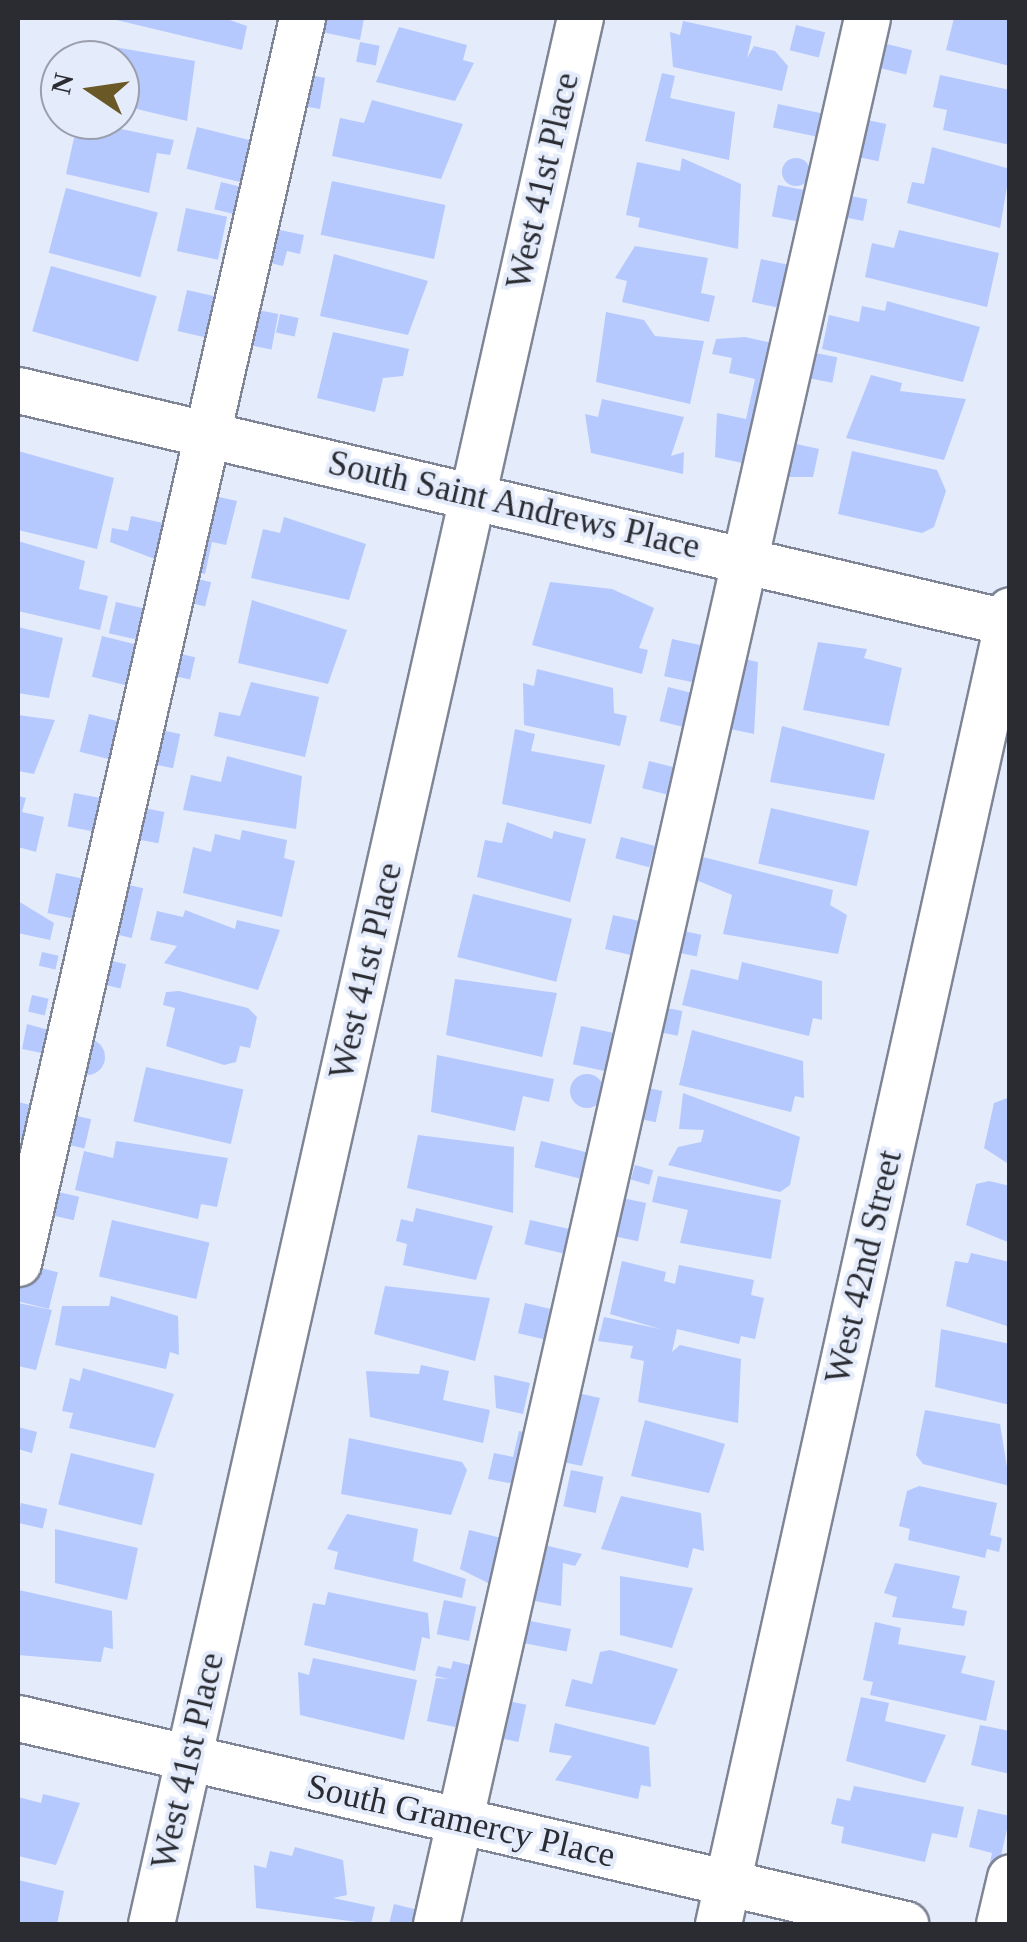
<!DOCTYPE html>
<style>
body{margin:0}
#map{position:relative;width:1027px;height:1942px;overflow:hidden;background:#e4ebfb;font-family:"Times New Roman",serif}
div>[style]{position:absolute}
.building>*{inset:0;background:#b5c9fe;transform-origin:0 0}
.round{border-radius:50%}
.roads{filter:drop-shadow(2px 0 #7f8594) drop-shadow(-2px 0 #7f8594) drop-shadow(0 2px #7f8594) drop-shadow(0 -2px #7f8594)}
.minor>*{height:45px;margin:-22.5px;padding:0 22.5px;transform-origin:22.5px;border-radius:22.5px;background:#fff}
span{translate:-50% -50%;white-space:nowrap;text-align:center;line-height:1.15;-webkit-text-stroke:8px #e4ebfb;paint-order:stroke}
.street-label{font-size:35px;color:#2a2c32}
.frame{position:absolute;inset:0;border:20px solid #2a2c32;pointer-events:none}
.north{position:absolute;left:40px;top:40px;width:100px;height:100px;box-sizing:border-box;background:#e4ebfb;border:2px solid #9a9fab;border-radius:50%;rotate:283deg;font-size:28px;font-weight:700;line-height:40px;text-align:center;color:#2a2c32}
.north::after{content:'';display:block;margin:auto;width:35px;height:45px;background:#6a5826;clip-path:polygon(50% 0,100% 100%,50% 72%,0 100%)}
</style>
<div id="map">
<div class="building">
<div style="clip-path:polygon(108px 18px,224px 18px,247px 26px,242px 50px)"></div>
<div style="clip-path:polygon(310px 18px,364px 18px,360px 40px,307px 29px)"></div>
<div style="clip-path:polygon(954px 18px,1010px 18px,1010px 66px,946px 50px)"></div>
<div style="clip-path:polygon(683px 21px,752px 36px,747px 58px,754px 46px,775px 51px,788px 66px,782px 91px,673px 67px,670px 32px,680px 35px)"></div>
<div style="left:796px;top:25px;width:30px;height:26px;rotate:14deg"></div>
<div style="clip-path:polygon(399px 27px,467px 45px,463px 60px,474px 63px,455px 101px,376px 82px)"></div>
<div style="left:360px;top:42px;width:20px;height:20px;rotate:11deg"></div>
<div style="left:883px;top:43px;width:30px;height:25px;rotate:14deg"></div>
<div style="clip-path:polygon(97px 44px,195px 61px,187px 121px,120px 105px,120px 60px,94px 60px)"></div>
<div style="clip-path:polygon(296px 72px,325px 78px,320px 109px,303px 106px)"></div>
<div style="clip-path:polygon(662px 73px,675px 76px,670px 98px,735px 112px,729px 160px,645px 141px)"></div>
<div style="clip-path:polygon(940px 75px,1010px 90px,1010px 145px,943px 130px,947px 110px,933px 107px)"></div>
<div style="clip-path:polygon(372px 100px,463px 124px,441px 179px,332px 156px,340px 118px,364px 123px)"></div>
<div style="left:778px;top:104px;width:50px;height:24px;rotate:12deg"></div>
<div style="left:853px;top:117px;width:34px;height:38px;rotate:12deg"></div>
<div style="clip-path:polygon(78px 120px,174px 140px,170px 155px,157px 153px,149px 193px,66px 174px)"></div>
<div style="left:197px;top:127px;width:60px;height:43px;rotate:14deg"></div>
<div style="clip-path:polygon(932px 147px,1010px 169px,1000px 228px,907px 203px,912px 182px,924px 184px)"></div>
<div class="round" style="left:782px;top:158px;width:28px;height:28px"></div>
<div style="clip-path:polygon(682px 158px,741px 184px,738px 249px,638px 227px,640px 218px,626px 215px,637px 162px,680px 171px)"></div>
<div style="left:332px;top:181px;width:116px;height:55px;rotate:12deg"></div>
<div style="left:221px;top:182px;width:21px;height:28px;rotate:14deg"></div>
<div style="left:778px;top:185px;width:32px;height:32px;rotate:11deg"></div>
<div style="left:66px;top:188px;width:95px;height:67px;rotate:15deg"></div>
<div style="left:835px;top:193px;width:33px;height:22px;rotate:11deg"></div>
<div style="left:186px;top:208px;width:42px;height:44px;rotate:12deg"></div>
<div style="clip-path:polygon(261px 226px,304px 235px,300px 254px,287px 251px,283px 266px,254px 259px)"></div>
<div style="clip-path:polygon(899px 230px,999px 253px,987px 307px,865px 277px,872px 243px,894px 248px)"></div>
<div style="clip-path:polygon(635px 246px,708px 258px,701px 293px,715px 296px,709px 322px,622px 302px,627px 281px,615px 278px)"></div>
<div style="clip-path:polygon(334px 254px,428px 281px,408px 335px,320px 316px)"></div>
<div style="left:761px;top:259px;width:34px;height:44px;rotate:12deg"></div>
<div style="left:51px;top:266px;width:110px;height:68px;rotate:16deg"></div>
<div style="left:187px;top:290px;width:36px;height:42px;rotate:13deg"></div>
<div style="clip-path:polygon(887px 301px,980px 327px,963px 382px,822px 349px,829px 315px,859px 322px,862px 306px,885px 311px)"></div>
<div style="left:242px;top:307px;width:37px;height:36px;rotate:11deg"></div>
<div style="clip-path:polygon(606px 312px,644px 320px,655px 336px,704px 341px,690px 404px,596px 382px)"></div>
<div style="left:280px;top:314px;width:19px;height:19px;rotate:12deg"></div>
<div style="clip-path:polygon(333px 332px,409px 349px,403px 376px,383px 378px,375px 412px,317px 398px)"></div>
<div style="clip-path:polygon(745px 337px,777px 344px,751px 465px,715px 457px,717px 413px,746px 419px,755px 379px,729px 373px,732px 358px,712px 354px,716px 339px)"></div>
<div style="left:800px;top:350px;width:38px;height:26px;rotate:11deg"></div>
<div style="clip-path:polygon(871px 375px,902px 383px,900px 391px,966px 399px,944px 460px,846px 438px)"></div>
<div style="clip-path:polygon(602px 399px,684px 417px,671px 456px,684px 452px,683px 474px,591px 453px,585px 414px,598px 417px)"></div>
<div style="clip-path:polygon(792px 443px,819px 449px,813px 477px,773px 477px)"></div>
<div style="clip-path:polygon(18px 451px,114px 478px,97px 549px,18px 530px)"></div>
<div style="clip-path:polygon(852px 451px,937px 470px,946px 491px,934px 527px,922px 533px,838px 514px)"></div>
<div style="clip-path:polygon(201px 493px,237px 501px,226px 545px,212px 542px,205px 574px,183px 569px)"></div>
<div style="clip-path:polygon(131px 516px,168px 524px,160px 561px,110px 542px,112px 528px,128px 531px)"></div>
<div style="clip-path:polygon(284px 517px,366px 544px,349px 600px,251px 578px,263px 529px,280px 533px)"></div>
<div style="clip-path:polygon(18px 541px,85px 561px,79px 589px,108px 596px,100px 630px,18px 611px)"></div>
<div style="left:182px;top:575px;width:30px;height:25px;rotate:14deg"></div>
<div style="clip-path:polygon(550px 582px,612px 589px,654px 608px,639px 648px,648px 650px,642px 674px,532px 645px)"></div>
<div style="clip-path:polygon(252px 600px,347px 630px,328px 684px,238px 663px)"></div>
<div style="left:116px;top:602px;width:37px;height:32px;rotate:13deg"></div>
<div style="clip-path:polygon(18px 627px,63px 638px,49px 698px,18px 693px)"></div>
<div style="left:102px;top:636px;width:34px;height:42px;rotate:14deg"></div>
<div style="left:672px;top:639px;width:38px;height:38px;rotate:12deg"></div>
<div style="clip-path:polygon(818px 642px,867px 649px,864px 658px,902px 668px,889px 726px,803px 710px)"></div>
<div style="left:164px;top:650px;width:32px;height:23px;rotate:13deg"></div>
<div style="clip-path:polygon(730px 656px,758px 662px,754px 734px,716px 726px)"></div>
<div style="clip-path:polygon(537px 669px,613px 688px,614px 713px,627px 716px,620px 746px,524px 725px,523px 683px,534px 686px)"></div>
<div style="clip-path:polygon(251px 682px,319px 697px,305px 757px,214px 736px,219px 712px,240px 716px)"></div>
<div style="left:668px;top:687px;width:30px;height:35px;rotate:14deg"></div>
<div style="left:89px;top:714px;width:37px;height:39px;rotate:14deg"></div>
<div style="clip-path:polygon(18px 715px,55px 720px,34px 774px,18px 771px)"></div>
<div style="clip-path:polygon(782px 726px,885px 754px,874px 800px,770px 782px)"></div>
<div style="left:147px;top:727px;width:34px;height:35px;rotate:12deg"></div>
<div style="clip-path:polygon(515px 729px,535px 734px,531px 751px,605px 765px,591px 824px,502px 804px)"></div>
<div style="clip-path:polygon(227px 756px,302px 776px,296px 829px,183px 810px,191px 775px,221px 782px)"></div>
<div style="left:649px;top:761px;width:34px;height:28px;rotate:14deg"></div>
<div style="left:74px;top:793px;width:32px;height:34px;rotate:11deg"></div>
<div style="clip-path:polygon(18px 796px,26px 798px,22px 812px,44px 817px,36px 852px,18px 847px)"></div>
<div style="left:134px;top:806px;width:31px;height:32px;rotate:11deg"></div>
<div style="left:771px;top:808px;width:101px;height:57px;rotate:13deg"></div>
<div style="clip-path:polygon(507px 822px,552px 839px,554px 831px,586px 839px,570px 902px,477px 877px,485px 840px,502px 843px)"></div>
<div style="clip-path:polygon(242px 830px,287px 840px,284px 858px,295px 861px,282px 917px,183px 893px,193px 847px,211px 852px,215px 834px,240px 840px)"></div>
<div style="left:621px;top:837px;width:35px;height:22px;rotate:15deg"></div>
<div style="clip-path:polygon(687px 853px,833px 890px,830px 905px,847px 915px,838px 954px,723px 934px,732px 895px,682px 874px)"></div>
<div style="left:56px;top:873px;width:29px;height:41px;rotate:12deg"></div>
<div style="left:112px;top:881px;width:32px;height:51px;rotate:13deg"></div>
<div style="left:473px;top:894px;width:102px;height:65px;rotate:14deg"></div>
<div style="clip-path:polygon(18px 901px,54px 923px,50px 940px,18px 933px)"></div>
<div style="clip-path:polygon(185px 910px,235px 929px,237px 920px,280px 930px,258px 990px,164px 963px,177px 946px,150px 940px,157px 911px,183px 917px)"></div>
<div style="left:613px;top:915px;width:35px;height:35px;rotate:13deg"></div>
<div style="left:669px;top:928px;width:33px;height:22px;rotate:12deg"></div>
<div style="left:42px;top:952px;width:17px;height:14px;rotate:13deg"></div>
<div style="left:95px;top:957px;width:32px;height:25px;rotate:13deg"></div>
<div style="clip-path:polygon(742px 962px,822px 981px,822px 1020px,813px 1018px,809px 1036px,682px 1005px,691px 969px,738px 980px)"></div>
<div style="clip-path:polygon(455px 979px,557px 993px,542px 1057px,446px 1035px)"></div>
<div style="clip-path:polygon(179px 991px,248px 1008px,257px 1017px,250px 1048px,240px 1046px,236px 1062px,224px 1065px,166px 1046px,175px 1008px,163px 1005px,166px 992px)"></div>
<div style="left:32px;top:995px;width:17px;height:17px;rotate:13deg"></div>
<div style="left:651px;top:1005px;width:32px;height:25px;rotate:11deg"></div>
<div style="clip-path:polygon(27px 1024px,56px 1032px,47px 1054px,22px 1049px)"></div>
<div style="left:581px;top:1026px;width:42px;height:39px;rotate:12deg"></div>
<div style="clip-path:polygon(692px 1030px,803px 1061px,804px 1098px,795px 1096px,791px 1112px,679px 1085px)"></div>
<div class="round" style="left:69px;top:1039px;width:36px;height:36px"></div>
<div style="clip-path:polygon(437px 1055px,554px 1079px,549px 1102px,523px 1096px,515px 1131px,431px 1112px)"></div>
<div style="left:146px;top:1067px;width:100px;height:56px;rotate:13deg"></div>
<div class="round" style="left:570px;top:1074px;width:34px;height:34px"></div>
<div style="left:634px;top:1085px;width:29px;height:32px;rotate:12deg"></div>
<div style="clip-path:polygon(683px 1093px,800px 1137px,790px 1185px,780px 1192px,668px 1165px,678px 1147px,701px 1142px,704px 1130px,679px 1129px)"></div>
<div style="clip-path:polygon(1010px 1097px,1010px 1165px,984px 1148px,994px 1103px)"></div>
<div style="clip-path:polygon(18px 1102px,38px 1107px,30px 1141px,18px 1138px)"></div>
<div style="left:60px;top:1112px;width:32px;height:30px;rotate:13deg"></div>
<div style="clip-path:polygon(418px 1135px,514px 1147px,513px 1213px,407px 1188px)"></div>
<div style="clip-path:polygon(116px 1141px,228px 1158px,217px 1207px,201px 1204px,198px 1219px,75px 1190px,84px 1151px,113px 1158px)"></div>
<div style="left:541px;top:1141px;width:54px;height:27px;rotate:14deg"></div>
<div style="left:635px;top:1165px;width:19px;height:15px;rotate:16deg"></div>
<div style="clip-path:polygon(658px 1176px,781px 1200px,771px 1259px,680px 1243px,688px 1210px,652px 1202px)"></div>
<div style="clip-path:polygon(989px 1181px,1010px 1186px,1010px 1243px,966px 1225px,976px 1184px)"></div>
<div style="left:45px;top:1189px;width:35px;height:24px;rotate:13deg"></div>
<div style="left:608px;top:1195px;width:39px;height:39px;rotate:12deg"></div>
<div style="clip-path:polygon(416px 1208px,493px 1226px,476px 1280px,403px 1265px,407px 1244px,396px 1241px,401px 1219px,413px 1222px)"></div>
<div style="left:112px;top:1220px;width:100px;height:58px;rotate:13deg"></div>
<div style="left:530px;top:1220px;width:48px;height:25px;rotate:13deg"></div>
<div style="clip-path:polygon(971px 1253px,1010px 1262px,1010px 1327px,946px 1306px,955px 1261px,968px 1263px)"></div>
<div style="clip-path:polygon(622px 1261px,666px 1272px,664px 1281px,675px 1284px,679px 1265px,754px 1280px,751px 1295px,764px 1298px,755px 1339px,741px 1336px,739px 1344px,677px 1329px,672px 1352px,680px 1345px,741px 1359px,738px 1423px,638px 1402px,644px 1361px,630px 1358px,633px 1346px,598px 1341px,604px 1317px,660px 1329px,610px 1314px)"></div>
<div style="left:25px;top:1264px;width:34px;height:38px;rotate:14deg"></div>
<div style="clip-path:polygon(385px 1286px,490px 1298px,475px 1361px,374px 1334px)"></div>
<div style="clip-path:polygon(111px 1296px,178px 1316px,179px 1355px,170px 1352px,166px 1369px,55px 1345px,62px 1306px,109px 1306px)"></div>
<div style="clip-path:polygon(18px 1303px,52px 1310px,36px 1370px,18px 1366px)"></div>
<div style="left:525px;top:1303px;width:32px;height:31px;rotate:13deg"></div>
<div style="clip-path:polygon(941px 1329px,1010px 1344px,1010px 1405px,935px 1387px)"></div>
<div style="clip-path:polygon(421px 1365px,449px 1371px,443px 1400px,490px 1410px,483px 1443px,370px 1417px,366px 1371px,419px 1374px)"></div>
<div style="clip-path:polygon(83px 1368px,174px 1394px,155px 1448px,69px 1428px,73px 1413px,62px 1411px,70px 1378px,80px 1381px)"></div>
<div style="clip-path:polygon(494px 1375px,530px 1383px,523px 1414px,496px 1408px)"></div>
<div style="clip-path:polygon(564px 1390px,600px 1398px,582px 1466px,563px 1462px)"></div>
<div style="clip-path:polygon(925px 1410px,1000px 1424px,1010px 1486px,923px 1464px,916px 1455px)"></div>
<div style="clip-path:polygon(645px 1420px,725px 1444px,709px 1493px,631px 1476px)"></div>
<div style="clip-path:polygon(18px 1427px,37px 1432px,32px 1453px,18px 1449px)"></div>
<div style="clip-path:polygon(519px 1431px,531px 1434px,520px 1485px,488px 1479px,494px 1453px,513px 1457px)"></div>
<div style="clip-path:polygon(349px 1438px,462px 1462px,467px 1470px,451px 1515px,341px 1494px)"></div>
<div style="left:71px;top:1453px;width:86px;height:53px;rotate:14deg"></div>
<div style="left:571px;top:1470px;width:33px;height:37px;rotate:12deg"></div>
<div style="clip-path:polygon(919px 1486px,997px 1503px,990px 1535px,1002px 1538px,999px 1552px,987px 1549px,985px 1558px,908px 1540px,910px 1529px,899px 1526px,907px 1491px)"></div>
<div style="clip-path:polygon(621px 1496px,701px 1513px,704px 1551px,693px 1548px,688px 1568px,601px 1549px)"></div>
<div style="left:21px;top:1503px;width:27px;height:20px;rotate:13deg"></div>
<div style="clip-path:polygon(347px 1514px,418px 1529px,413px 1561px,466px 1579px,462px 1598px,334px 1569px,338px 1552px,327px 1549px)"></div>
<div style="clip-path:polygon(55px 1529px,138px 1548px,127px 1600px,55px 1583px)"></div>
<div style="clip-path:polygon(469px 1530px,501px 1538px,490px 1584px,460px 1569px)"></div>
<div style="clip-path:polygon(531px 1542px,582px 1554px,575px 1566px,563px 1563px,561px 1606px,519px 1598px)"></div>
<div style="clip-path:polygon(895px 1563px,960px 1576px,952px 1608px,967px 1611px,964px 1626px,892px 1617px,897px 1597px,884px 1593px)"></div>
<div style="clip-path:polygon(620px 1576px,693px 1588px,672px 1648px,620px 1635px)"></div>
<div style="clip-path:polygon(19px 1590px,112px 1611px,113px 1649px,104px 1647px,101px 1662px,18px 1655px)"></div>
<div style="clip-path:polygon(328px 1592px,428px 1613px,430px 1639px,422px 1637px,415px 1671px,304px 1645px,313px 1603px,325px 1605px)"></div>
<div style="left:444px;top:1600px;width:33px;height:35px;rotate:12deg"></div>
<div style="left:515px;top:1618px;width:57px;height:23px;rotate:11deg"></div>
<div style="clip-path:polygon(875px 1622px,901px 1628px,898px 1644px,966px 1656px,961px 1673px,995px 1681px,986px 1721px,870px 1695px,873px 1682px,863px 1680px)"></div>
<div style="clip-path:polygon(610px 1650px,678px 1669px,655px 1725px,565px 1706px,572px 1679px,592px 1684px,600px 1652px)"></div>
<div style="clip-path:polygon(313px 1658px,417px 1680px,404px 1740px,300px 1715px,298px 1672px,309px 1675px)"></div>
<div style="clip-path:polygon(453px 1661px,479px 1667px,464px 1729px,427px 1721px,436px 1678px,449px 1679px,435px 1676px,438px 1666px,451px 1669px)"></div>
<div style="clip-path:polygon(861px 1697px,889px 1703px,885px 1721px,946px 1735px,925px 1783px,846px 1761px)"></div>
<div style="left:494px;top:1698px;width:33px;height:38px;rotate:12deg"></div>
<div style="clip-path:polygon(555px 1723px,649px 1747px,651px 1787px,641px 1785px,638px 1799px,555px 1780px,572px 1756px,549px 1752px)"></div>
<div style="clip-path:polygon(980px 1725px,1010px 1731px,1010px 1774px,971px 1765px)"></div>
<div style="clip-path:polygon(854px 1786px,964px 1807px,957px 1838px,932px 1833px,925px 1862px,841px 1843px,844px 1827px,831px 1824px,837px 1798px,850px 1801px)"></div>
<div style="clip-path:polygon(43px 1794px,80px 1803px,56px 1865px,18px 1856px,18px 1797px,41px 1803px)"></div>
<div style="clip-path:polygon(978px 1809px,1010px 1816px,998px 1869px,989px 1867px,992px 1853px,969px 1847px)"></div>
<div style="clip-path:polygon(295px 1847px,343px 1860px,347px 1895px,333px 1898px,375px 1907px,371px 1924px,256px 1908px,254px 1865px,266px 1868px,270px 1851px,292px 1856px)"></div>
<div style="clip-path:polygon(18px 1880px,64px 1891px,57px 1924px,18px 1924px)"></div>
<div style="clip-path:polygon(394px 1904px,418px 1910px,415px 1924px,389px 1924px)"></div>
</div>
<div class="roads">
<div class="minor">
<div style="left:18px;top:390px;width:1019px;rotate:13.22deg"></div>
<div style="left:18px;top:1263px;width:1277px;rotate:-77.15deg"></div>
<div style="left:18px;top:1718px;width:911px;rotate:13.07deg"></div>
<div style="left:151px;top:1924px;width:1954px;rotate:-77.32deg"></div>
<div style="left:436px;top:1924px;width:1954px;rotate:-77.26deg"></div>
<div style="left:718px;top:1924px;width:1346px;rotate:-77.47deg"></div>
<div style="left:999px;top:1924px;width:48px;rotate:-76.8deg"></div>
</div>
</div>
<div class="street-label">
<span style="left:543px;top:181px;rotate:-77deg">West 41st Place</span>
<span style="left:514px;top:505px;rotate:13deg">South Saint Andrews Place</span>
<span style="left:366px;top:971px;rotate:-77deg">West 41st Place</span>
<span style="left:864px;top:1267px;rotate:-77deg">West 42nd Street</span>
<span style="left:188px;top:1761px;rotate:-77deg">West 41st Place</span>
<span style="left:461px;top:1821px;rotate:13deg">South Gramercy Place</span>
</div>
<div class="frame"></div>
<div class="north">N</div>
</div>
